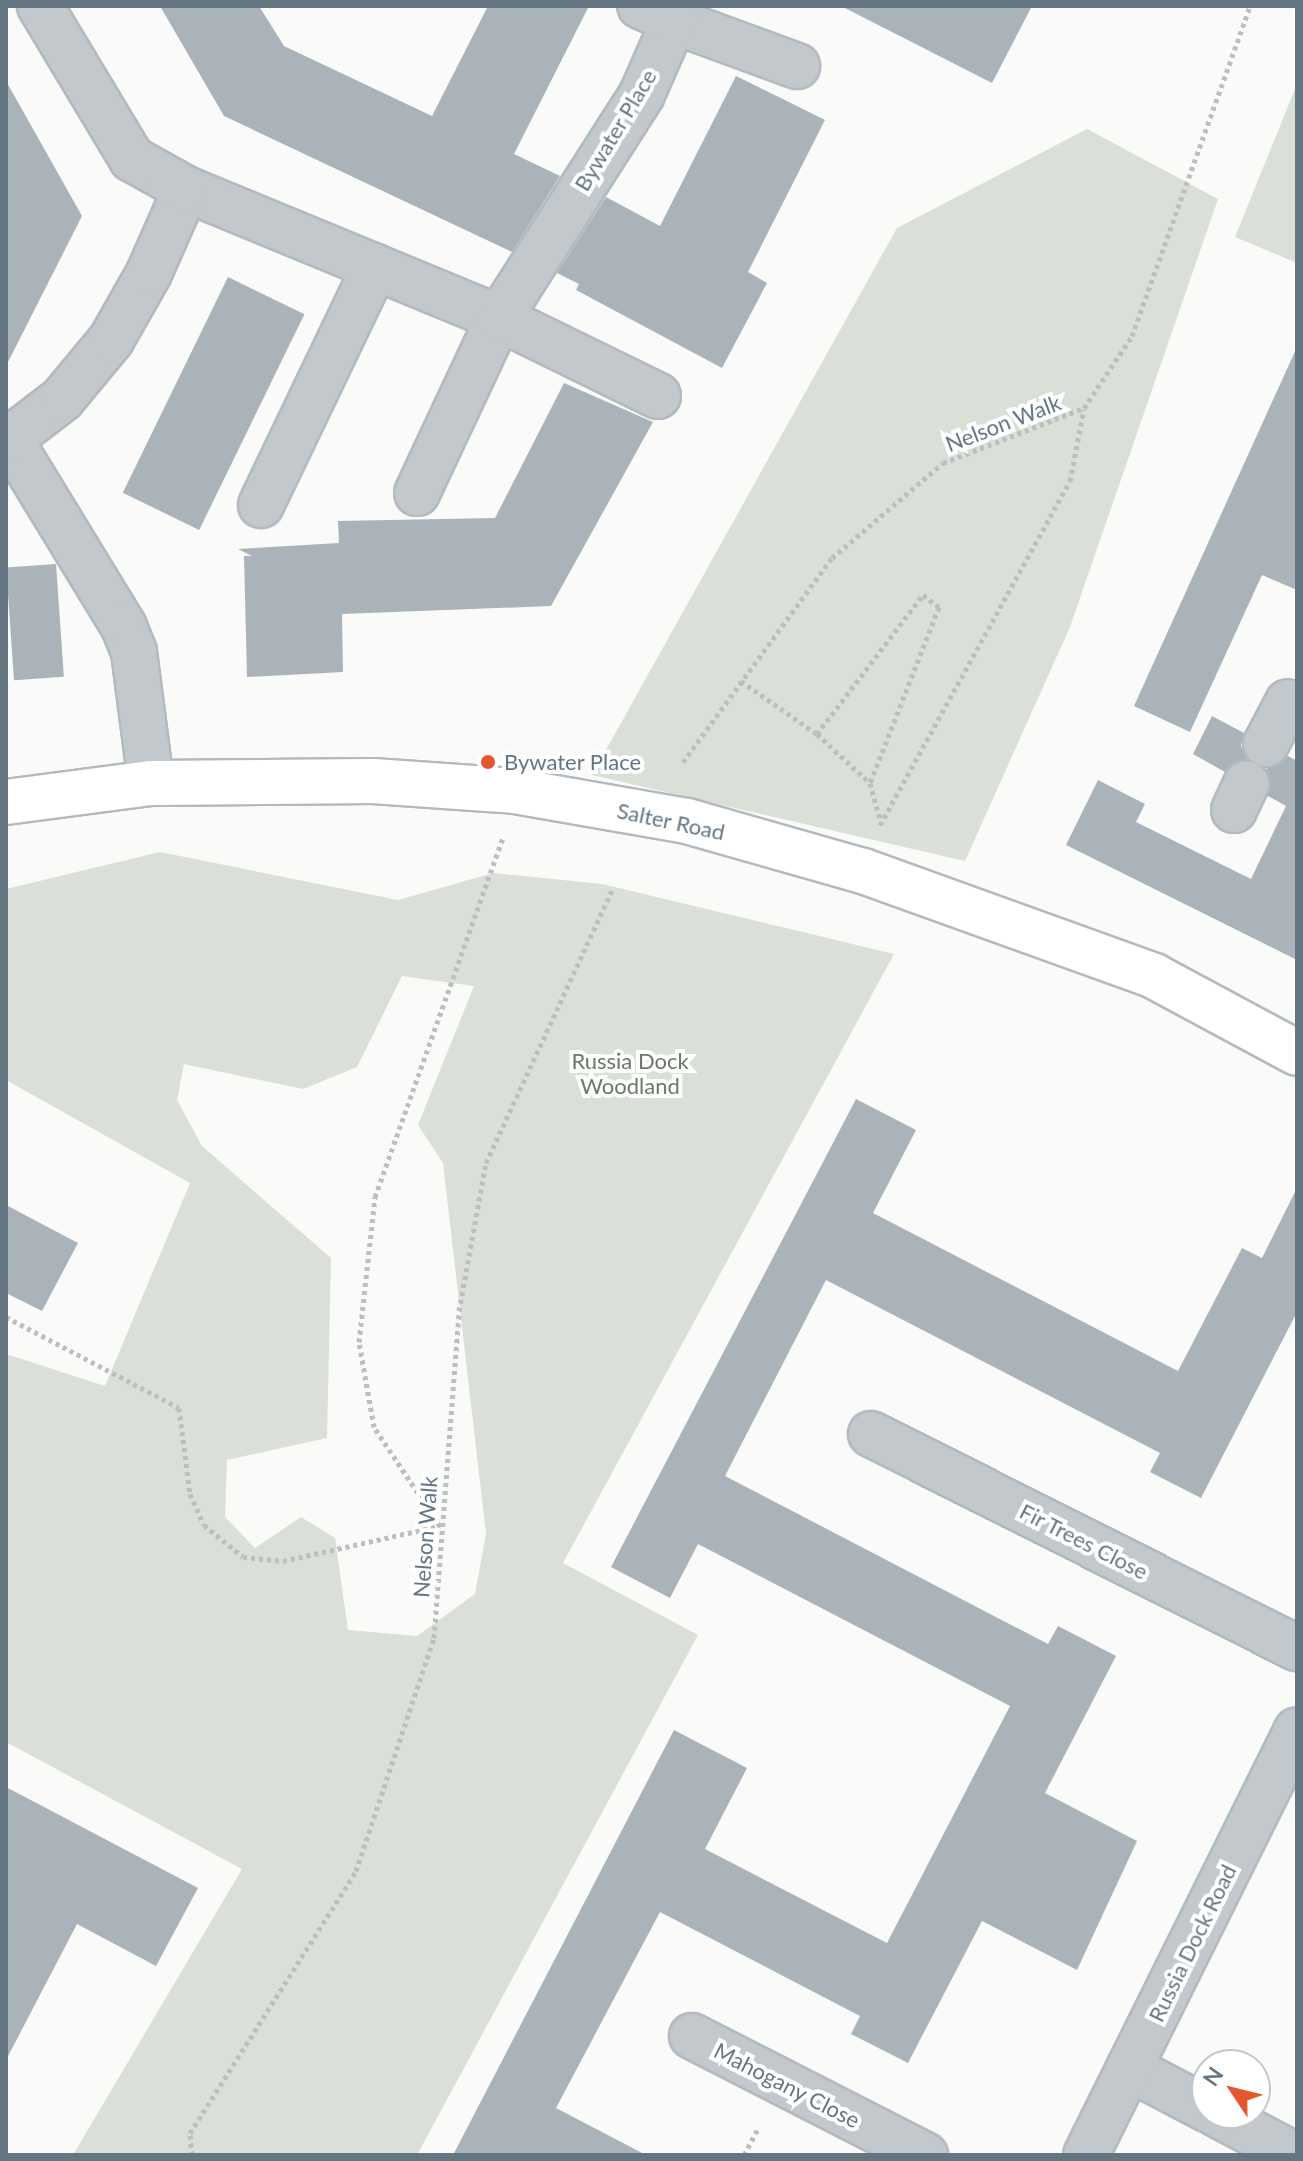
<!DOCTYPE html>
<style>
body{margin:0}
#map{position:relative;width:1303px;height:2161px;overflow:hidden;background:#fafaf8;font-family:Lato,sans-serif}
div>[style]{position:absolute}
.green>*{inset:0;background:#dadfd7}
.building>*{inset:0;background:#aab3b9;transform-origin:0 0}
.path>*{height:5px;margin-top:-2.5px;transform-origin:0;background:repeating-linear-gradient(90deg,#bbbfc2 0 4px,transparent 0 8px)}
.roads{filter:drop-shadow(2px 0 #b3babf) drop-shadow(-2px 0 #b3babf) drop-shadow(0 2px #b3babf) drop-shadow(0 -2px #b3babf)}
.minor>*{height:44px;margin:-22px;padding:0 22px;transform-origin:22px;border-radius:22px;background:#c3c8cc}
.secondary>*{height:44px;margin:-22px;padding:0 22px;transform-origin:22px;border-radius:22px;background:#fff}
.dots>*{width:22px;height:22px;translate:-50% -50%;box-sizing:border-box;border:4px solid #fff;border-radius:50%}
span{translate:-50% -50%;white-space:nowrap;text-align:center;line-height:1.15;-webkit-text-stroke:8px #fff;paint-order:stroke}
.street-label{font-size:22px;color:#657683}
.poi-label{font-size:22px;color:#657683}
.left{translate:0 -50%;text-align:left}
.park-label{font-size:22px;color:#687a64}
.frame{position:absolute;inset:0;border:8px solid #657683;pointer-events:none}
.north{position:absolute;left:1191px;top:2049px;width:80px;height:80px;box-sizing:border-box;background:#fff;border:2px solid #c1c8cd;border-radius:50%;rotate:305deg;font-size:22px;font-weight:700;line-height:32px;text-align:center;color:#657683}
.north::after{content:'';display:block;margin:auto;width:28px;height:36px;background:#e4572e;clip-path:polygon(50% 0,100% 100%,50% 72%,0 100%)}
</style>
<div id="map">
<div class="green">
<div style="clip-path:polygon(1297px 84px,1297px 263px,1235px 237px)"></div>
<div style="clip-path:polygon(1087px 129px,1218px 199px,1070px 627px,965px 861px,592px 775px,897px 228px)"></div>
<div style="clip-path:polygon(evenodd,160px 852px,398px 900px,493px 873px,602px 884px,894px 954px,563px 1563px,698px 1635px,417px 2155px,73px 2155px,242px 1869px,6px 1742px,6px 1354px,105px 1386px,190px 1183px,6px 1080px,6px 889px,160px 852px,402px 976px,474px 986px,418px 1125px,443px 1163px,486px 1534px,475px 1594px,417px 1636px,348px 1630px,335px 1538px,301px 1517px,255px 1548px,225px 1517px,227px 1460px,327px 1438px,331px 1258px,202px 1146px,177px 1100px,184px 1064px,303px 1089px,357px 1067px,402px 976px)"></div>
</div>
<div class="building">
<div style="clip-path:polygon(160px 6px,259px 6px,284px 46px,432px 116px,488px 6px,589px 6px,514px 154px,560px 176px,512px 252px,224px 116px)"></div>
<div style="clip-path:polygon(841px 6px,1032px 6px,992px 83px)"></div>
<div style="clip-path:polygon(736px 76px,825px 120px,748px 272px,767px 283px,722px 368px,576px 290px,579px 284px,557px 273px,606px 197px,660px 226px)"></div>
<div style="clip-path:polygon(6px 81px,82px 216px,6px 366px)"></div>
<div style="left:228px;top:277px;width:85px;height:240px;rotate:26deg"></div>
<div style="clip-path:polygon(1297px 347px,1297px 590px,1262px 575px,1190px 732px,1134px 706px)"></div>
<div style="clip-path:polygon(564px 383px,653px 422px,551px 606px,342px 614px,343px 672px,247px 677px,244px 556px,252px 556px,238px 549px,339px 543px,338px 521px,495px 518px)"></div>
<div style="left:56px;top:564px;width:113px;height:50px;rotate:86deg"></div>
<div style="clip-path:polygon(1212px 716px,1244px 733px,1241px 746px,1247px 760px,1225px 772px,1193px 754px)"></div>
<div style="clip-path:polygon(1288px 756px,1297px 761px,1297px 960px,1066px 845px,1098px 780px,1145px 804px,1136px 822px,1251px 879px,1286px 806px,1268px 796px,1266px 769px)"></div>
<div style="clip-path:polygon(856px 1099px,916px 1130px,873px 1213px,1178px 1371px,1242px 1248px,1262px 1258px,1297px 1188px,1297px 1312px,1201px 1498px,1150px 1472px,1160px 1453px,826px 1280px,725px 1476px,1048px 1644px,1058px 1626px,1116px 1656px,1045px 1793px,1137px 1841px,1077px 1970px,982px 1921px,908px 2063px,851px 2034px,860px 2016px,660px 1912px,556px 2108px,646px 2155px,453px 2155px,674px 1730px,747px 1768px,705px 1849px,887px 1943px,1010px 1706px,698px 1544px,670px 1598px,611px 1567px)"></div>
<div style="clip-path:polygon(6px 1205px,78px 1243px,42px 1311px,6px 1293px)"></div>
<div style="clip-path:polygon(6px 1787px,198px 1888px,156px 1966px,77px 1924px,6px 2060px)"></div>
</div>
<div class="path">
<div style="left:741px;top:681px;width:93px;rotate:34.9deg"></div>
<div style="left:817px;top:734px;width:72px;rotate:42.8deg"></div>
<div style="left:870px;top:783px;width:41px;rotate:74.6deg"></div>
<div style="left:817px;top:734px;width:175px;rotate:-52.7deg"></div>
<div style="left:923px;top:595px;width:20px;rotate:37deg"></div>
<div style="left:939px;top:607px;width:189px;rotate:111.4deg"></div>
<div style="left:683px;top:762px;width:253px;rotate:-53.9deg"></div>
<div style="left:832px;top:558px;width:146px;rotate:-40.6deg"></div>
<div style="left:943px;top:463px;width:151px;rotate:-21.3deg"></div>
<div style="left:1084px;top:408px;width:87px;rotate:-56.3deg"></div>
<div style="left:1132px;top:336px;width:350px;rotate:-70.3deg"></div>
<div style="left:880px;top:825px;width:393px;rotate:-61.1deg"></div>
<div style="left:1070px;top:481px;width:73px;rotate:-79deg"></div>
<div style="left:6px;top:1317px;width:195px;rotate:27.7deg"></div>
<div style="left:179px;top:1408px;width:87px;rotate:82.7deg"></div>
<div style="left:190px;top:1494px;width:34px;rotate:66deg"></div>
<div style="left:204px;top:1525px;width:50px;rotate:39.4deg"></div>
<div style="left:243px;top:1557px;width:40px;rotate:5.7deg"></div>
<div style="left:283px;top:1561px;width:161px;rotate:-12.6deg"></div>
<div style="left:440px;top:1526px;width:119px;rotate:-123.7deg"></div>
<div style="left:374px;top:1427px;width:86px;rotate:-100deg"></div>
<div style="left:359px;top:1342px;width:146px;rotate:-83.7deg"></div>
<div style="left:375px;top:1197px;width:381px;rotate:-70.4deg"></div>
<div style="left:192px;top:2155px;width:22px;rotate:-95deg"></div>
<div style="left:190px;top:2133px;width:310px;rotate:-57.6deg"></div>
<div style="left:356px;top:1871px;width:246px;rotate:-71.5deg"></div>
<div style="left:434px;top:1638px;width:328px;rotate:-85.6deg"></div>
<div style="left:459px;top:1311px;width:150px;rotate:-79.7deg"></div>
<div style="left:486px;top:1163px;width:301px;rotate:-65.2deg"></div>
<div style="left:744px;top:2155px;width:32px;rotate:-62deg"></div>
</div>
<div class="roads">
<div class="minor">
<div style="left:674px;top:21px;width:131px;rotate:20.1deg"></div>
<div style="left:186px;top:189px;width:339px;rotate:22.4deg"></div>
<div style="left:499px;top:318px;width:177px;rotate:26.1deg"></div>
<div style="left:10px;top:440px;width:219px;rotate:58.6deg"></div>
<div style="left:124px;top:627px;width:27px;rotate:68deg"></div>
<div style="left:134px;top:652px;width:132px;rotate:82.6deg"></div>
<div style="left:6px;top:442px;width:71px;rotate:-37.5deg"></div>
<div style="left:62px;top:399px;width:77px;rotate:-50.3deg"></div>
<div style="left:111px;top:340px;width:77px;rotate:-60.4deg"></div>
<div style="left:149px;top:273px;width:92px;rotate:-66.2deg"></div>
<div style="left:186px;top:189px;width:62px;rotate:-150.9deg"></div>
<div style="left:132px;top:159px;width:179px;rotate:-121deg"></div>
<div style="left:417px;top:493px;width:193px;rotate:-64.9deg"></div>
<div style="left:499px;top:318px;width:266px;rotate:-57.4deg"></div>
<div style="left:642px;top:94px;width:80px;rotate:-66.3deg"></div>
<div style="left:674px;top:21px;width:37px;rotate:-156deg"></div>
<div style="left:261px;top:505px;width:264px;rotate:-64.4deg"></div>
<div style="left:1266px;top:744px;width:47px;rotate:-62.4deg"></div>
<div style="left:1234px;top:810px;width:29px;rotate:-65deg"></div>
<div style="left:871px;top:1434px;width:477px;rotate:26.7deg"></div>
<div style="left:692px;top:2036px;width:262px;rotate:27.1deg"></div>
<div style="left:1129px;top:2068px;width:88px;rotate:27.7deg"></div>
<div style="left:1215px;top:2113px;width:89px;rotate:28deg"></div>
<div style="left:1086px;top:2155px;width:474px;rotate:-63.6deg"></div>
</div>
<div class="secondary">
<div style="left:6px;top:802px;width:146px;rotate:-7.5deg"></div>
<div style="left:151px;top:783px;width:222px;rotate:-0.5deg"></div>
<div style="left:373px;top:781px;width:142px;rotate:4deg"></div>
<div style="left:515px;top:791px;width:175px;rotate:9.9deg"></div>
<div style="left:687px;top:821px;width:183px;rotate:15.9deg"></div>
<div style="left:863px;top:871px;width:309px;rotate:19.8deg"></div>
<div style="left:1154px;top:976px;width:162px;rotate:28.3deg"></div>
</div>
</div>
<div class="dots">
<div style="left:488px;top:762px;background:#e4572e"></div>
</div>
<div class="street-label">
<span style="left:615px;top:130px;rotate:-59deg">Bywater Place</span>
<span style="left:1003px;top:423px;rotate:-21deg">Nelson Walk</span>
<span style="left:671px;top:821px;rotate:12deg">Salter Road</span>
<span style="left:425px;top:1537px;rotate:-86deg">Nelson Walk</span>
<span style="left:1084px;top:1541px;rotate:27deg">Fir Trees Close</span>
<span style="left:1192px;top:1943px;rotate:-64deg">Russia Dock Road</span>
<span style="left:787px;top:2085px;rotate:27deg">Mahogany Close</span>
</div>
<div class="poi-label">
<span class="left" style="left:504px;top:762px">Bywater Place</span>
</div>
<div class="park-label">
<span style="left:630px;top:1073px">Russia Dock<br>Woodland</span>
</div>
<div class="frame"></div>
<div class="north">N</div>
</div>
